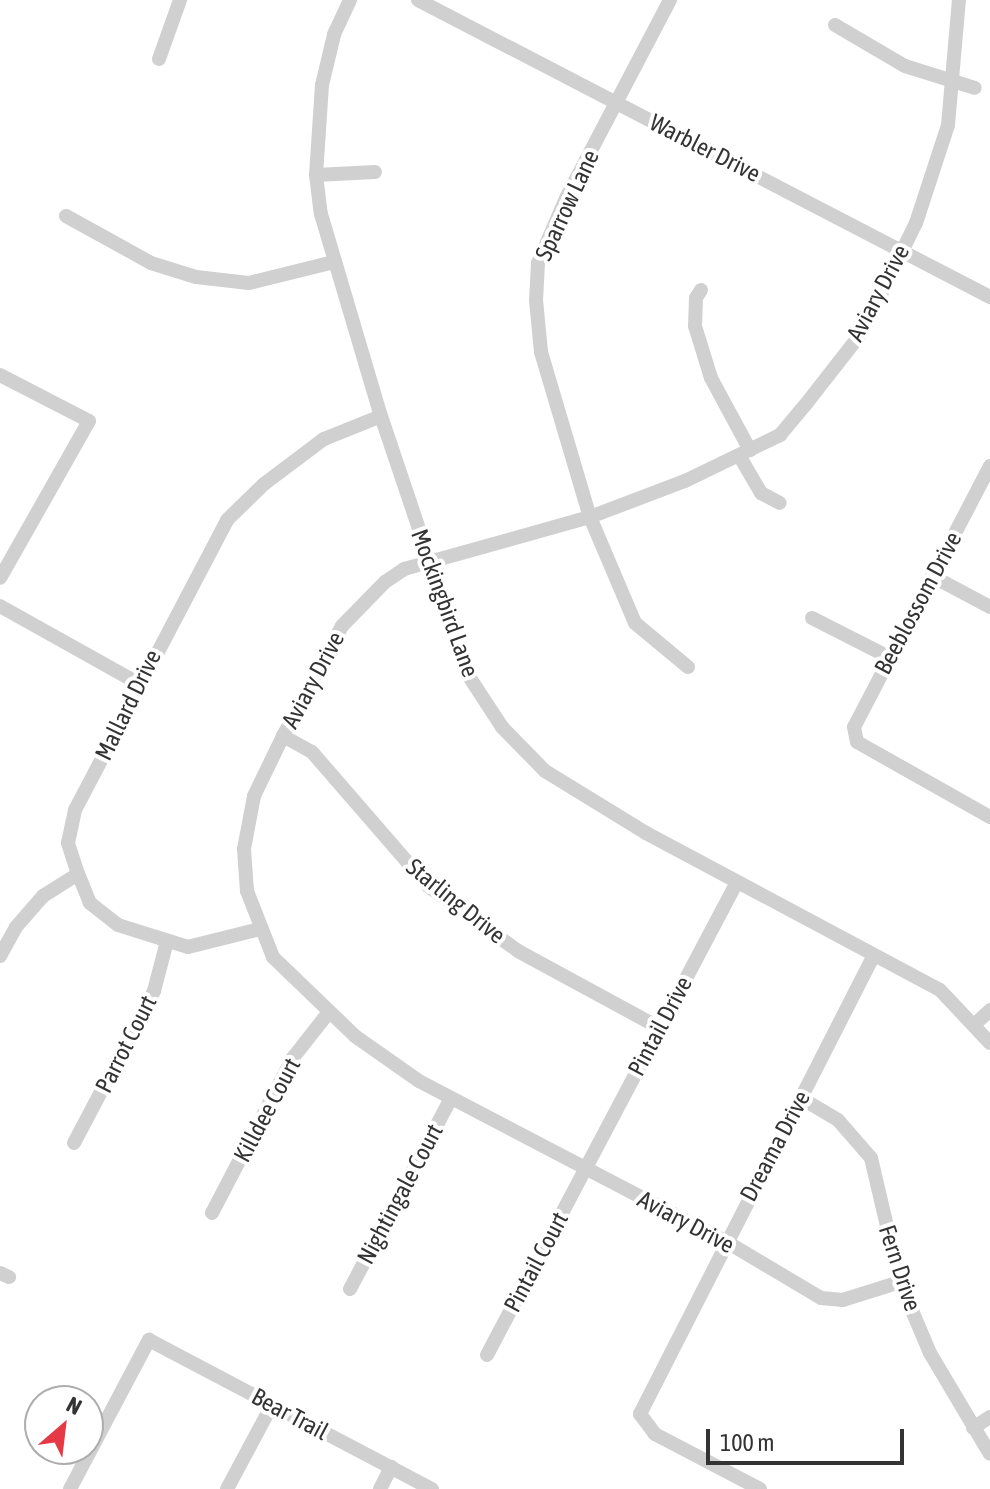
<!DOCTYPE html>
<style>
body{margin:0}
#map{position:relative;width:990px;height:1489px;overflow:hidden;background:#fff;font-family:"Asap Condensed",sans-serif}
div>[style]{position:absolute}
.minor>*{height:14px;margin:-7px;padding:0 7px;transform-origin:7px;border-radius:7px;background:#d0d0d0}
span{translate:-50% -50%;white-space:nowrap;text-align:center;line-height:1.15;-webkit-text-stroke:8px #fff;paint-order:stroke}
.street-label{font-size:24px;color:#333}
.north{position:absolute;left:24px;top:1385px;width:80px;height:80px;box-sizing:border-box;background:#fff;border:2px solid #adadad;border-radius:50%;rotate:28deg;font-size:22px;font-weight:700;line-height:32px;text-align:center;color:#333}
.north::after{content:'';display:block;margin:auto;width:28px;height:36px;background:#e63946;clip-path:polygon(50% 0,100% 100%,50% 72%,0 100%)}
.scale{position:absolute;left:706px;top:1429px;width:198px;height:36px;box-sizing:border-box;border:4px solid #333;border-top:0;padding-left:10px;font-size:24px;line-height:28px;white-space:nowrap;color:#333;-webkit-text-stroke:6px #fff;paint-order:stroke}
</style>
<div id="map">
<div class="minor">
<div style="left:350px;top:0;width:38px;rotate:115deg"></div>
<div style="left:334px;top:35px;width:51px;rotate:103.5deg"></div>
<div style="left:322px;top:85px;width:90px;rotate:93.8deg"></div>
<div style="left:316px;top:175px;width:39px;rotate:83deg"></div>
<div style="left:321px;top:214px;width:211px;rotate:73.5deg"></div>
<div style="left:381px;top:416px;width:273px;rotate:71.4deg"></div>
<div style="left:468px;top:675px;width:62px;rotate:56.8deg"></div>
<div style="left:502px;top:727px;width:62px;rotate:45.7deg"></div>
<div style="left:545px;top:771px;width:119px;rotate:31.5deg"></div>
<div style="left:646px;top:833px;width:333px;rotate:28.1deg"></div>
<div style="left:940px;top:990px;width:73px;rotate:46.7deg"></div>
<div style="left:418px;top:0;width:645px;rotate:27.44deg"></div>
<div style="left:670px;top:0;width:221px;rotate:117.7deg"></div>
<div style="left:567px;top:196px;width:73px;rotate:113.4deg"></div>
<div style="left:538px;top:263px;width:37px;rotate:93deg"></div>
<div style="left:536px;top:300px;width:52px;rotate:84.5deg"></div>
<div style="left:541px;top:352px;width:172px;rotate:73.5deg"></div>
<div style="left:590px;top:517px;width:115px;rotate:67deg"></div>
<div style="left:635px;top:623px;width:69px;rotate:39.7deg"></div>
<div style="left:835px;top:25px;width:81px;rotate:30.4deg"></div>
<div style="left:905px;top:66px;width:73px;rotate:17.4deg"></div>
<div style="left:159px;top:59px;width:63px;rotate:-70.4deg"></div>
<div style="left:316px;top:175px;width:59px;rotate:-2.9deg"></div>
<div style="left:66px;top:216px;width:97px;rotate:28.9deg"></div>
<div style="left:151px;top:263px;width:47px;rotate:17.3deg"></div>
<div style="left:196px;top:277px;width:53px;rotate:6.5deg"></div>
<div style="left:249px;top:283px;width:88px;rotate:-13.9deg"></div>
<div style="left:701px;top:290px;width:9px;rotate:122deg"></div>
<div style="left:696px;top:298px;width:28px;rotate:92deg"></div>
<div style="left:695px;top:326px;width:54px;rotate:72.9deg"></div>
<div style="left:711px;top:378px;width:82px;rotate:61.6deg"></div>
<div style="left:0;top:375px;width:100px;rotate:27.3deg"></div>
<div style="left:89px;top:421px;width:180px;rotate:119.5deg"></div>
<div style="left:740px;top:457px;width:42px;rotate:59.7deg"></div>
<div style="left:761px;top:493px;width:21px;rotate:28deg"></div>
<div style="left:990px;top:466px;width:294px;rotate:117.5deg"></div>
<div style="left:854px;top:727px;width:15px;rotate:79deg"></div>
<div style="left:857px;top:742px;width:153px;rotate:29.4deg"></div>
<div style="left:932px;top:576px;width:66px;rotate:28.1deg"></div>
<div style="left:0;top:606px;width:158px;rotate:29.2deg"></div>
<div style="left:812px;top:618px;width:86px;rotate:26.9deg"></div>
<div style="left:283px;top:736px;width:33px;rotate:29deg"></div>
<div style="left:312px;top:752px;width:177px;rotate:49.1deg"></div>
<div style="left:428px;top:886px;width:111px;rotate:35.8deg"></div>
<div style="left:518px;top:951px;width:162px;rotate:28.5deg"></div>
<div style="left:260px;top:929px;width:74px;rotate:166deg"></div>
<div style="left:188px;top:947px;width:73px;rotate:-162.6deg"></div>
<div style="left:118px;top:925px;width:36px;rotate:-142deg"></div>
<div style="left:90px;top:903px;width:31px;rotate:-112deg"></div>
<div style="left:78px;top:874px;width:33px;rotate:-108deg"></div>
<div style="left:68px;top:843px;width:34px;rotate:-78deg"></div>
<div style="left:75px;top:810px;width:327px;rotate:-62.3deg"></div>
<div style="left:227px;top:520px;width:52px;rotate:-44.2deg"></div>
<div style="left:264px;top:484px;width:75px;rotate:-36.9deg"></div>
<div style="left:324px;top:439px;width:61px;rotate:-22deg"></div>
<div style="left:0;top:956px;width:33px;rotate:-61deg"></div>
<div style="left:16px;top:927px;width:41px;rotate:-48.9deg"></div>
<div style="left:43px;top:896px;width:41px;rotate:-32.2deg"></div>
<div style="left:974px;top:1025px;width:22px;rotate:-43deg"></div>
<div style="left:801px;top:1098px;width:43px;rotate:30.7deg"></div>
<div style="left:838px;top:1120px;width:50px;rotate:49deg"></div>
<div style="left:871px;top:1158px;width:127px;rotate:76.8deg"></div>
<div style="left:900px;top:1282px;width:77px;rotate:67.1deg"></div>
<div style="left:930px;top:1353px;width:117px;rotate:59.3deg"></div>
<div style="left:74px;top:1143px;width:172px;rotate:-62.2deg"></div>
<div style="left:154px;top:991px;width:52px;rotate:-75.4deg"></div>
<div style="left:212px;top:1213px;width:174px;rotate:-62.5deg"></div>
<div style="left:292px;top:1059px;width:60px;rotate:-51.8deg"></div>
<div style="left:0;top:1273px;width:10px;rotate:24deg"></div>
<div style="left:900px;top:1282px;width:60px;rotate:162.5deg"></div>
<div style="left:843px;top:1300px;width:22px;rotate:-175deg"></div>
<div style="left:821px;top:1298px;width:112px;rotate:-149.3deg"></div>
<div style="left:725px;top:1241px;width:345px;rotate:-152.4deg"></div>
<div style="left:419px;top:1081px;width:78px;rotate:-144.9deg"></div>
<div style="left:355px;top:1036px;width:114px;rotate:-136.1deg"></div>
<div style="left:273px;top:957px;width:71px;rotate:-111.5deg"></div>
<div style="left:247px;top:891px;width:42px;rotate:-94.1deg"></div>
<div style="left:244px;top:849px;width:54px;rotate:-79.3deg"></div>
<div style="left:254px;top:796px;width:67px;rotate:-64.2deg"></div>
<div style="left:283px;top:736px;width:125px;rotate:-61.8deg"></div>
<div style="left:342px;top:626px;width:62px;rotate:-45.7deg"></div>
<div style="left:385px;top:582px;width:23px;rotate:-34deg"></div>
<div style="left:404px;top:569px;width:193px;rotate:-15.6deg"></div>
<div style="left:590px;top:517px;width:102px;rotate:-20.8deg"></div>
<div style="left:685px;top:481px;width:106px;rotate:-25.8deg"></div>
<div style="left:780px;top:435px;width:40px;rotate:-50deg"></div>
<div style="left:806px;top:404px;width:93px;rotate:-52deg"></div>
<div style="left:863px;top:331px;width:120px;rotate:-63.9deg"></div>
<div style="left:916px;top:223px;width:103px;rotate:-71.9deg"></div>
<div style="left:948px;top:125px;width:125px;rotate:-85deg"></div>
<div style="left:350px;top:1289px;width:216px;rotate:-62.1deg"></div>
<div style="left:487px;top:1355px;width:535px;rotate:-62.14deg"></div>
<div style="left:973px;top:1428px;width:20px;rotate:-33deg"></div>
<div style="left:70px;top:1489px;width:169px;rotate:-62.1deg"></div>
<div style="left:149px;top:1340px;width:320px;rotate:27.8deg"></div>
<div style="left:227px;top:1489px;width:95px;rotate:-61.8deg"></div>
<div style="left:380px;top:1489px;width:25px;rotate:-63deg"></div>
<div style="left:760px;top:1489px;width:119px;rotate:-152.4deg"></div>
<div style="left:655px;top:1434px;width:25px;rotate:-127deg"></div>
<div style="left:640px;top:1414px;width:515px;rotate:-62.99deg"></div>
</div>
<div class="street-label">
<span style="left:705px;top:148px;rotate:27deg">Warbler Drive</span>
<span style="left:567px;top:205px;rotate:-65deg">Sparrow Lane</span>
<span style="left:878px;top:293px;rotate:-62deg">Aviary Drive</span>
<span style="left:445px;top:603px;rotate:70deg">Mockingbird Lane</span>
<span style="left:918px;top:603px;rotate:-62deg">Beeblossom Drive</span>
<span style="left:313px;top:680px;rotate:-62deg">Aviary Drive</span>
<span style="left:128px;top:705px;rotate:-64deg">Mallard Drive</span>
<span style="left:456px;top:901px;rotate:39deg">Starling Drive</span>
<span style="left:660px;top:1026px;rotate:-62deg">Pintail Drive</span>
<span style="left:126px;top:1044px;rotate:-63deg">Parrot Court</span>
<span style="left:267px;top:1110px;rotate:-62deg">Killdee Court</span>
<span style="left:775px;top:1146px;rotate:-62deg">Dreama Drive</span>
<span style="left:400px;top:1194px;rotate:-62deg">Nightingale Court</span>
<span style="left:686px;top:1222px;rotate:28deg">Aviary Drive</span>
<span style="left:536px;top:1262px;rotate:-62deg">Pintail Court</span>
<span style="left:900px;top:1268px;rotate:72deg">Fern Drive</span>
<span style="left:290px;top:1414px;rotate:28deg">Bear Trail</span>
</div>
<div class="north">N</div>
<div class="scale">100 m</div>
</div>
